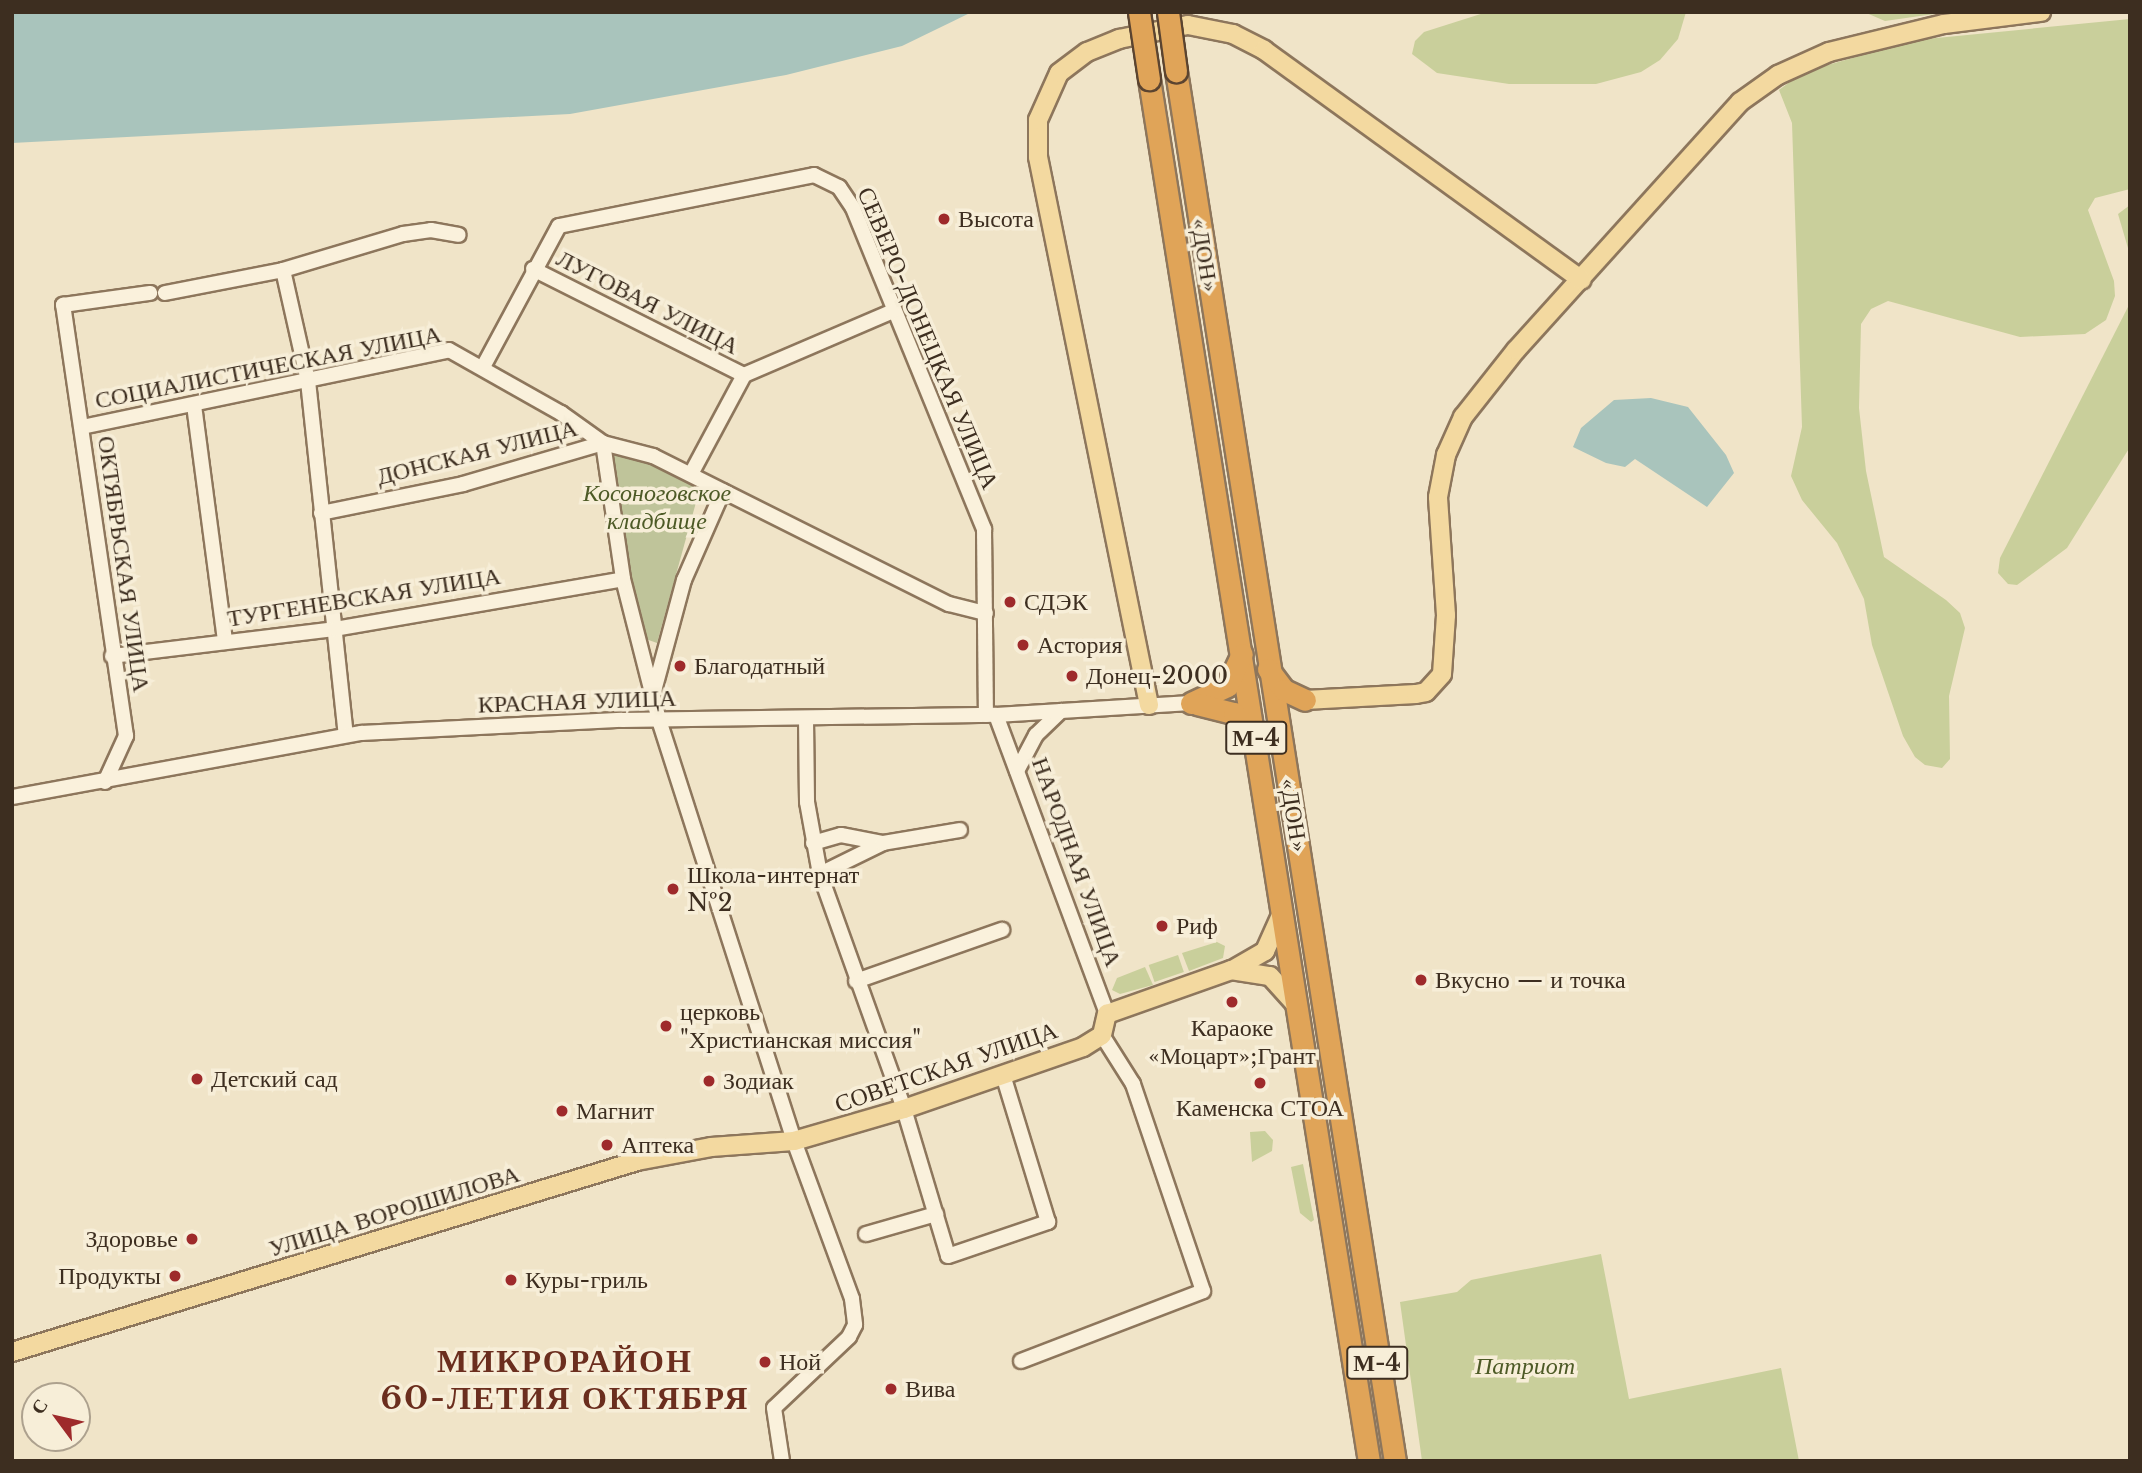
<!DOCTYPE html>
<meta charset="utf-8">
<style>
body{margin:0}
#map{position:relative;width:2142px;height:1473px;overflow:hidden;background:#f0e4c8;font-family:"Libre Baskerville",serif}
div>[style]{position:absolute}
.green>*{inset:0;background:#c9cf9b;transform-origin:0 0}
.cemetery>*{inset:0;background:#bfc49a}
.water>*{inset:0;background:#a9c4bc}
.roads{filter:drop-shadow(2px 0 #8d765c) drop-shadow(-2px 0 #8d765c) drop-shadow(0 2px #8d765c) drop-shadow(0 -2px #8d765c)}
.minor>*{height:14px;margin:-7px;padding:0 7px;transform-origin:7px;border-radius:7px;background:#faf1dc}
.major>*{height:18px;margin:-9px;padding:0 9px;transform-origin:9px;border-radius:9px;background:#f3d9a0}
.highway>*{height:21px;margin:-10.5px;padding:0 10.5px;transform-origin:10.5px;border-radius:10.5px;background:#e0a458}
.bridges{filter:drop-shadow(2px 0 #5b4430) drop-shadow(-2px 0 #5b4430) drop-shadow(0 2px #5b4430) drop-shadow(0 -2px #5b4430)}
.highway-bridge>*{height:21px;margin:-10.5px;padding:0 10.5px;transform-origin:10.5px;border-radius:10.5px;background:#e0a458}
.dots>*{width:19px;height:19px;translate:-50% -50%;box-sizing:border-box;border:4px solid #f7eed8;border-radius:50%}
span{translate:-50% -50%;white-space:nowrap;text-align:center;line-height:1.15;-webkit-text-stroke:7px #f7eed8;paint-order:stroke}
.shield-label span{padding:2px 5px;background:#f7eed8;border:2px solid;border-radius:5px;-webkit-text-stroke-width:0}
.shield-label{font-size:23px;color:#3d2e20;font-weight:700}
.poi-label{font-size:24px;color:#3d2e20}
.left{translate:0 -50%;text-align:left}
.right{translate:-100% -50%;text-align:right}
.street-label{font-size:24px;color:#3d2e20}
.park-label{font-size:24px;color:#4d5a26;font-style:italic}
.district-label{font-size:32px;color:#6b2e1e;font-weight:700;letter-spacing:2px}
.frame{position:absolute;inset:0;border:14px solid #3d2e20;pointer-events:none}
.north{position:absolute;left:21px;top:1382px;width:70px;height:70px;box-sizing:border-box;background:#f7eed8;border:2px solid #ada18e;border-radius:50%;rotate:303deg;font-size:19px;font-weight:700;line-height:28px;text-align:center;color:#3d2e20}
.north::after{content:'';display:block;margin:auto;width:24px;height:32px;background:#9e2a2b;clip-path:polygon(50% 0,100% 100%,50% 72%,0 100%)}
</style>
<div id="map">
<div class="green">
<div style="clip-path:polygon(1487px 12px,1686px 12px,1678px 39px,1660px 60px,1641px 72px,1596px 84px,1509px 84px,1437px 73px,1412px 54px,1415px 41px,1424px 32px)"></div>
<div style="clip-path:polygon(1864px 12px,1948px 12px,1885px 21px)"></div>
<div style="clip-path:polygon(2130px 19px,2130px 189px,2095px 198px,2088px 210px,2114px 281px,2115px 296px,2106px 320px,2085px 334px,2020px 337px,1888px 301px,1871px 309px,1861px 324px,1859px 408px,1866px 471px,1884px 557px,1946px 600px,1960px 613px,1965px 628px,1949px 696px,1950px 759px,1942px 768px,1925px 765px,1915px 757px,1903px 736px,1872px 645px,1864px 599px,1837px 543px,1802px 500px,1791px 476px,1802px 427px,1792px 123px,1779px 90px,1803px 72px,1916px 40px)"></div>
<div style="clip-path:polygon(2130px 205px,2130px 255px,2118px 214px)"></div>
<div style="clip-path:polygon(2130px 303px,2130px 447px,2067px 548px,2017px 585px,2008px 584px,1998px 573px,2000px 558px)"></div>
<div style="clip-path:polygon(1217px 942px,1225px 946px,1223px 958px,1189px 971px,1182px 953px)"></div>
<div style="left:1178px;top:955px;width:18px;height:31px;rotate:71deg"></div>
<div style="clip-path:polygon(1145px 967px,1153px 985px,1120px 994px,1112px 990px,1117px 978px)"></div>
<div style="clip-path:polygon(1265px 1131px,1273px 1140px,1272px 1151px,1252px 1162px,1250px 1132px)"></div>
<div style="clip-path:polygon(1303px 1164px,1314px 1220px,1311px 1222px,1300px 1213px,1291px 1167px)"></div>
<div style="clip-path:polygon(1601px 1254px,1629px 1399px,1781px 1368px,1799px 1461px,1422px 1461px,1400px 1302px,1457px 1292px,1471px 1280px)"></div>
</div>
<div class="cemetery">
<div style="clip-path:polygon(622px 452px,694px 481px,700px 488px,657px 643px,643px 638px,627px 570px,612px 455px)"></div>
</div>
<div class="water">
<div style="clip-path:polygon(12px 12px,972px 12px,902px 46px,786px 75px,570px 114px,12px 143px)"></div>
<div style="clip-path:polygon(1651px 398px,1688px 407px,1726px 455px,1734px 473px,1707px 507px,1635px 459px,1625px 467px,1606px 463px,1573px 447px,1581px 428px,1614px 400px)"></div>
</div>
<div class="roads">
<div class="minor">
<div style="left:533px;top:269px;width:236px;rotate:26.7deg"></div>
<div style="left:283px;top:270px;width:114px;rotate:77.3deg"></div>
<div style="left:308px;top:381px;width:356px;rotate:83.9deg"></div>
<div style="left:165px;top:293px;width:120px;rotate:-11deg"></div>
<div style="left:283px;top:270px;width:125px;rotate:-16.7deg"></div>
<div style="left:403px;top:234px;width:28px;rotate:-8deg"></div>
<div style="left:431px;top:230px;width:28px;rotate:10deg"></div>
<div style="left:483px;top:367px;width:160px;rotate:-61.7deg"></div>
<div style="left:559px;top:226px;width:260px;rotate:-11.3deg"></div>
<div style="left:814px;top:175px;width:28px;rotate:26deg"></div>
<div style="left:839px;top:187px;width:25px;rotate:56deg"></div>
<div style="left:853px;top:208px;width:347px;rotate:67.8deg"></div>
<div style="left:984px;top:529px;width:186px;rotate:89.4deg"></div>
<div style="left:194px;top:405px;width:239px;rotate:82.5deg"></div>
<div style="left:82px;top:427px;width:375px;rotate:-11.8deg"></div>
<div style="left:449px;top:350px;width:129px;rotate:29.4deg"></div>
<div style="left:561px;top:413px;width:52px;rotate:35.5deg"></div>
<div style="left:603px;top:443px;width:52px;rotate:14.6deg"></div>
<div style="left:653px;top:456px;width:331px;rotate:26.6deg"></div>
<div style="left:949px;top:604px;width:38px;rotate:14deg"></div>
<div style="left:691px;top:474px;width:112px;rotate:-61.8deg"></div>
<div style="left:744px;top:375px;width:162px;rotate:-23.2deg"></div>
<div style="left:321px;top:513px;width:145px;rotate:-11.5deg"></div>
<div style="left:463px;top:484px;width:146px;rotate:-16.3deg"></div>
<div style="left:603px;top:443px;width:137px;rotate:81.6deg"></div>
<div style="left:623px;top:579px;width:146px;rotate:75.7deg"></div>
<div style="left:659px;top:720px;width:442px;rotate:72.2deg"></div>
<div style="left:794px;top:1141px;width:168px;rotate:69.8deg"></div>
<div style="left:852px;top:1299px;width:26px;rotate:83deg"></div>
<div style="left:855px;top:1325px;width:13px;rotate:117deg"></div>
<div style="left:849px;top:1337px;width:103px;rotate:136.6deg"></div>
<div style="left:774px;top:1408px;width:54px;rotate:81.4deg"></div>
<div style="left:112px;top:656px;width:225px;rotate:-6.9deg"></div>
<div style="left:335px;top:629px;width:292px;rotate:-9.8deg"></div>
<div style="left:654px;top:691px;width:115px;rotate:-74.9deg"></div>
<div style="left:684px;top:580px;width:97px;rotate:-66.3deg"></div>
<div style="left:996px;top:715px;width:319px;rotate:69.6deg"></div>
<div style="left:806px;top:719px;width:83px;rotate:89.3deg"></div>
<div style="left:807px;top:802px;width:73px;rotate:79.8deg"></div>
<div style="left:820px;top:874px;width:250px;rotate:70.3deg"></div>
<div style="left:904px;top:1109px;width:153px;rotate:73.3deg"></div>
<div style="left:948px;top:1256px;width:106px;rotate:-18.8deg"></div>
<div style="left:1048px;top:1222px;width:154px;rotate:-107deg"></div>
<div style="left:1017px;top:771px;width:41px;rotate:-62.2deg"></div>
<div style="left:1036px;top:735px;width:35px;rotate:-44deg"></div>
<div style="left:105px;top:782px;width:51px;rotate:-65.5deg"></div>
<div style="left:126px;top:736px;width:436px;rotate:-98.3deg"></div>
<div style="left:63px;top:305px;width:88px;rotate:-7.9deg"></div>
<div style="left:12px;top:797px;width:355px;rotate:-10.4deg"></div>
<div style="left:361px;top:733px;width:261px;rotate:-2.9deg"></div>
<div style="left:622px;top:720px;width:374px;rotate:-0.8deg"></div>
<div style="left:996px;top:715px;width:195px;rotate:-3.5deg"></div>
<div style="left:813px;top:843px;width:29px;rotate:-16deg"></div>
<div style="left:841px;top:835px;width:43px;rotate:10.8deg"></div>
<div style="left:820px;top:874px;width:70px;rotate:-26.2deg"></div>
<div style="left:883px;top:843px;width:78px;rotate:-9.6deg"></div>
<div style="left:856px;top:981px;width:155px;rotate:-19.3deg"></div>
<div style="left:866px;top:1234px;width:73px;rotate:-15.9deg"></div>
<div style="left:1021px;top:1361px;width:195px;rotate:-21deg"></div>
<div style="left:1203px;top:1291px;width:219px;rotate:-108.7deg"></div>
<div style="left:1133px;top:1084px;width:58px;rotate:-122.3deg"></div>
</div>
<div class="major">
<div style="left:1305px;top:700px;width:111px;rotate:-3.1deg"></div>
<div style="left:1416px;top:694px;width:10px;rotate:-11deg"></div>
<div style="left:1426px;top:692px;width:24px;rotate:-48deg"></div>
<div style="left:1442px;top:674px;width:59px;rotate:-86.1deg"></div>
<div style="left:1446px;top:615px;width:118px;rotate:-93.9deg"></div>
<div style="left:1438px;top:497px;width:43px;rotate:-79.2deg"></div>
<div style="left:1446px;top:455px;width:42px;rotate:-65.9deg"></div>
<div style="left:1463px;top:417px;width:85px;rotate:-51.7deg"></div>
<div style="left:1516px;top:350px;width:334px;rotate:-47.9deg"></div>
<div style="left:1740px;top:102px;width:47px;rotate:-35.4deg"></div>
<div style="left:1778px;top:75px;width:56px;rotate:-24.3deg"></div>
<div style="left:1829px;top:52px;width:118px;rotate:-13.7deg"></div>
<div style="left:1944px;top:24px;width:98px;rotate:-7.1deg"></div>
<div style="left:1149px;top:705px;width:559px;rotate:-101.45deg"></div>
<div style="left:1038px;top:157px;width:37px;rotate:-90deg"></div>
<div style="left:1038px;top:120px;width:51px;rotate:-65.9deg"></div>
<div style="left:1059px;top:73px;width:35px;rotate:-37deg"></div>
<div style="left:1087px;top:52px;width:35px;rotate:-22deg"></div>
<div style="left:1119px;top:39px;width:70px;rotate:-11.5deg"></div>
<div style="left:1188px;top:25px;width:46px;rotate:11.3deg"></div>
<div style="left:1233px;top:34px;width:35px;rotate:27deg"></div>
<div style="left:1264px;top:50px;width:392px;rotate:35.9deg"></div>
<div style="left:1234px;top:969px;width:36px;rotate:-30deg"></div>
<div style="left:1265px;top:951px;width:42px;rotate:-65.9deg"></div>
<div style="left:12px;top:1352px;width:654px;rotate:-16.99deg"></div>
<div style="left:637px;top:1161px;width:75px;rotate:-10.7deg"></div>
<div style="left:711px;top:1147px;width:83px;rotate:-4.1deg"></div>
<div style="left:794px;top:1141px;width:115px;rotate:-16.2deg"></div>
<div style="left:904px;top:1109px;width:189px;rotate:-19.1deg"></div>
<div style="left:1083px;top:1047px;width:22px;rotate:-32deg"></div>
<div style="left:1102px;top:1035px;width:22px;rotate:-77deg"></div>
<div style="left:1107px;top:1014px;width:132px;rotate:-19.5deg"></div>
<div style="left:1231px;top:970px;width:39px;rotate:9deg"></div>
<div style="left:1270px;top:976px;width:40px;rotate:48deg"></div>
</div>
<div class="highway">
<div style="left:1176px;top:71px;width:1407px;rotate:81.05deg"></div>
<div style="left:1149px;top:79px;width:1399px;rotate:80.96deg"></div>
<div style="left:1268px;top:669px;width:26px;rotate:53deg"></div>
<div style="left:1284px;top:690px;width:23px;rotate:25deg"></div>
<div style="left:1191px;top:703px;width:40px;rotate:-25deg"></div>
<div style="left:1227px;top:686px;width:35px;rotate:-65deg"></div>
<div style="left:1197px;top:704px;width:38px;rotate:14deg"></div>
<div style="left:1234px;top:713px;width:30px;rotate:46deg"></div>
</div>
</div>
<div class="bridges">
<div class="highway-bridge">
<div style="left:1139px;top:12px;width:68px;rotate:81.5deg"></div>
<div style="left:1168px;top:12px;width:60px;rotate:82.3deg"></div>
</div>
</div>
<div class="dots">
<div style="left:944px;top:219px;background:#9e2a2b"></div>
<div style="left:1010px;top:602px;background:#9e2a2b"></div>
<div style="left:1023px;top:645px;background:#9e2a2b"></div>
<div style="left:680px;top:666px;background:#9e2a2b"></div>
<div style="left:1072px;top:676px;background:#9e2a2b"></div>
<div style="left:673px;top:889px;background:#9e2a2b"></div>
<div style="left:1162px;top:926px;background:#9e2a2b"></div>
<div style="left:1421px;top:980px;background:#9e2a2b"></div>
<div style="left:1232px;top:1002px;background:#9e2a2b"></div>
<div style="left:666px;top:1026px;background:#9e2a2b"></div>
<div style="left:197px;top:1079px;background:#9e2a2b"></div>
<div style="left:709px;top:1081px;background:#9e2a2b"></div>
<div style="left:1260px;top:1083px;background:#9e2a2b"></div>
<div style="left:562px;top:1111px;background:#9e2a2b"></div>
<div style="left:607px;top:1145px;background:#9e2a2b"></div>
<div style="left:192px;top:1239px;background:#9e2a2b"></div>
<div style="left:175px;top:1276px;background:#9e2a2b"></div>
<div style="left:511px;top:1280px;background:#9e2a2b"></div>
<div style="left:765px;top:1362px;background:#9e2a2b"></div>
<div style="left:891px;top:1389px;background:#9e2a2b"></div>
</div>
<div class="shield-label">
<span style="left:1256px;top:738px">М-4</span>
<span style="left:1377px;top:1363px">М-4</span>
</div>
<div class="poi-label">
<span class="left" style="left:958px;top:219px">Высота</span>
<span class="left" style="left:1024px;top:602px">СДЭК</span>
<span class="left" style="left:1037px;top:645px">Астория</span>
<span class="left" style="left:694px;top:666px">Благодатный</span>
<span class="left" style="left:1086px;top:676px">Донец-2000</span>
<span class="left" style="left:687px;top:889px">Школа-интернат<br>№2</span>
<span class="left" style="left:1176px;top:926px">Риф</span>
<span class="left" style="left:1435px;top:980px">Вкусно — и точка</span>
<span class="left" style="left:680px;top:1026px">церковь<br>"Христианская миссия"</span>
<span style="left:1232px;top:1042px">Караоке<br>«Моцарт»;Грант</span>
<span class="left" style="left:211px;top:1079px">Детский сад</span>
<span class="left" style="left:723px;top:1081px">Зодиак</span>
<span style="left:1260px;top:1108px">Каменска СТОА</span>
<span class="left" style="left:576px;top:1111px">Магнит</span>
<span class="left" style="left:621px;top:1145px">Аптека</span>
<span class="right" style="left:178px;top:1239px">Здоровье</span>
<span class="right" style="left:161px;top:1276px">Продукты</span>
<span class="left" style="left:525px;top:1280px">Куры-гриль</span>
<span class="left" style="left:779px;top:1362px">Ной</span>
<span class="left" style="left:905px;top:1389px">Вива</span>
</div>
<div class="street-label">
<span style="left:1205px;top:255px;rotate:81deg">«ДОН»</span>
<span style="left:648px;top:302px;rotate:27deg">ЛУГОВАЯ УЛИЦА</span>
<span style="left:928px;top:338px;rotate:67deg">СЕВЕРО-ДОНЕЦКАЯ УЛИЦА</span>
<span style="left:268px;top:367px;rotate:-11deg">СОЦИАЛИСТИЧЕСКАЯ УЛИЦА</span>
<span style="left:477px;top:452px;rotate:-14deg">ДОНСКАЯ УЛИЦА</span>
<span style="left:124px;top:564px;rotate:82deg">ОКТЯБРЬСКАЯ УЛИЦА</span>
<span style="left:364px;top:597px;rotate:-9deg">ТУРГЕНЕВСКАЯ УЛИЦА</span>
<span style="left:577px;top:701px;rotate:-2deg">КРАСНАЯ УЛИЦА</span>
<span style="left:1294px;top:815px;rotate:81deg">«ДОН»</span>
<span style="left:1077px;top:862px;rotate:70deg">НАРОДНАЯ УЛИЦА</span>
<span style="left:946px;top:1067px;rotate:-19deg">СОВЕТСКАЯ УЛИЦА</span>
<span style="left:394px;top:1211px;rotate:-17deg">УЛИЦА ВОРОШИЛОВА</span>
</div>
<div class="park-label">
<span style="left:657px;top:507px">Косоноговское<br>кладбище</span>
<span style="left:1525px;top:1366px">Патриот</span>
</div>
<div class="district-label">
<span style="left:565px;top:1380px">МИКРОРАЙОН<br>60-ЛЕТИЯ ОКТЯБРЯ</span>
</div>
<div class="frame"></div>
<div class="north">С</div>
</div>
